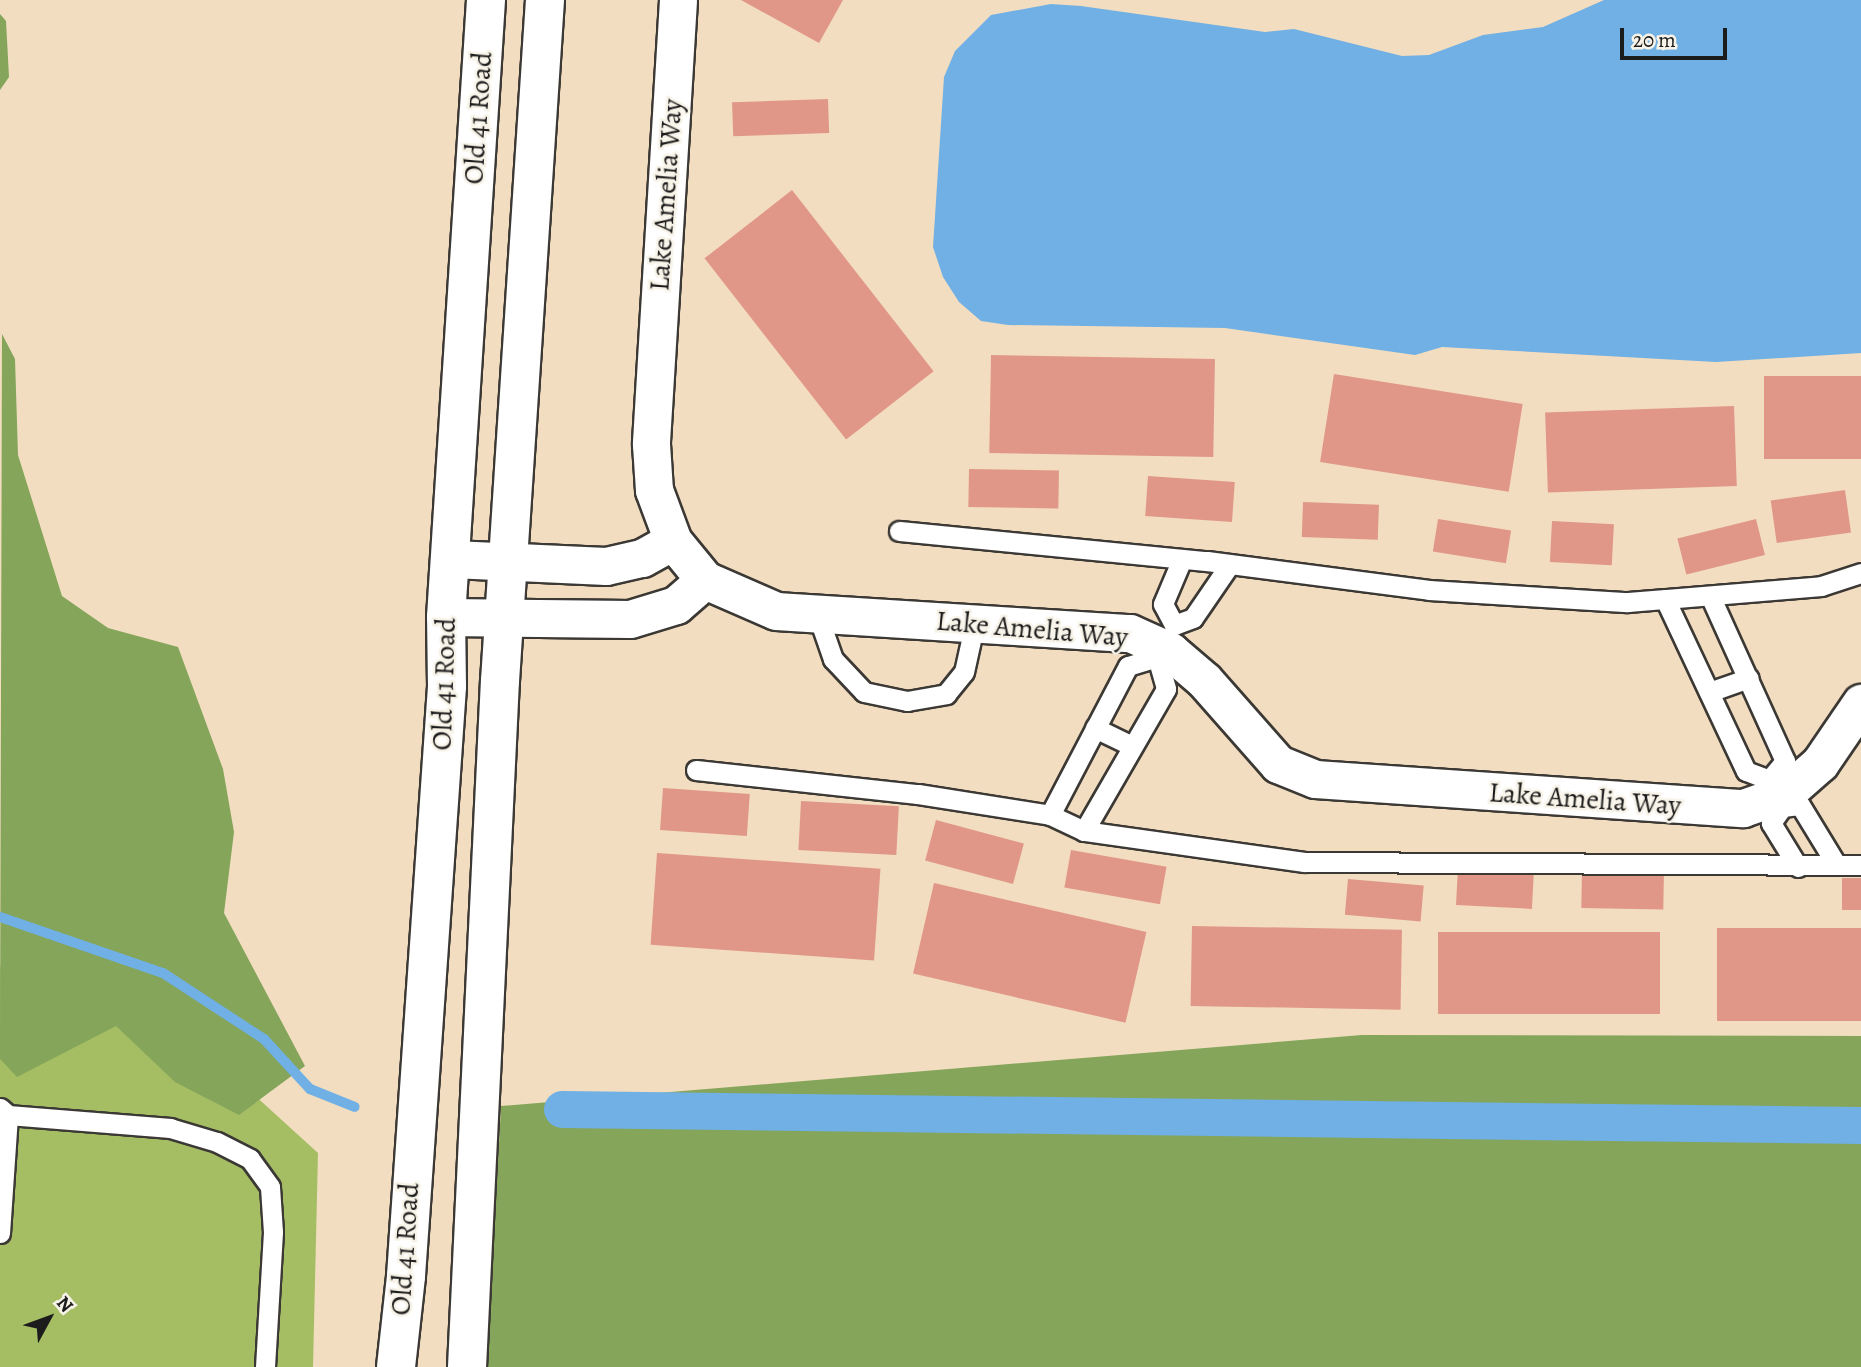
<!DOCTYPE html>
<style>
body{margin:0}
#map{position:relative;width:1861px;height:1367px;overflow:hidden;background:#f2ddc0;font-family:Alegreya,serif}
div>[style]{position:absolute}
.green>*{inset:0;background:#a5be64}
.forest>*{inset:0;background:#84a55a}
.water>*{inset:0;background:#70b0e4}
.stream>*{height:10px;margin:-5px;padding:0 5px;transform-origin:5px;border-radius:5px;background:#70b0e4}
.canal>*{height:37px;margin:-18.5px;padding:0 18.5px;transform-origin:18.5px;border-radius:18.5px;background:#70b0e4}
.building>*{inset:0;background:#e19788;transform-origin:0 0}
.roads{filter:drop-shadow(2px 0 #3c3935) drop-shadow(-2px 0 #3c3935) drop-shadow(0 2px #3c3935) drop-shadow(0 -2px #3c3935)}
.service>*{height:19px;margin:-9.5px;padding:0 9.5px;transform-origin:9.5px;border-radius:9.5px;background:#fff}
.minor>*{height:37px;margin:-18.5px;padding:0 18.5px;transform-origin:18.5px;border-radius:18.5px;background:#fff}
.tertiary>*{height:38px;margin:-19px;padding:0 19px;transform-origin:19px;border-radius:19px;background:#fff}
span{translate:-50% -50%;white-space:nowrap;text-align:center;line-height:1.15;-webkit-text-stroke:5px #f7f3e8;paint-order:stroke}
.street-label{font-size:28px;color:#1c1c1c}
.north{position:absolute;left:14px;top:1283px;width:70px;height:70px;-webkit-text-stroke:5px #f7f3e8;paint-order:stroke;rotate:49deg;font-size:19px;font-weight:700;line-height:28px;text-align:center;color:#1c1c1c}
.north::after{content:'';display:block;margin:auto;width:24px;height:32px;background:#1c1c1c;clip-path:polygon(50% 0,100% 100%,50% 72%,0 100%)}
.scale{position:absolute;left:1620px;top:28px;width:107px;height:32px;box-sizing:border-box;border:4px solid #1c1c1c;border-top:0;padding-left:9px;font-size:21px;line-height:24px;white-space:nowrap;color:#1c1c1c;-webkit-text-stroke:5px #f7f3e8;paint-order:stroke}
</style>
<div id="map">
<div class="green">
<div style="clip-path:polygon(0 966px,198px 1044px,318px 1153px,313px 1367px,0 1367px)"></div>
</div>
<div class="forest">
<div style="clip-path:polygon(0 14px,6px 21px,9px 77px,0 90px)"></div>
<div style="clip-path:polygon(2px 334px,15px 359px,18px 455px,62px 596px,108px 628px,178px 647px,223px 769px,234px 832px,224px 913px,305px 1066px,239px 1115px,175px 1082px,116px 1026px,17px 1077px,0 1059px)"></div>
<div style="clip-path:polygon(1362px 1035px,1861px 1036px,1861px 1367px,487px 1367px,501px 1106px)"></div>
</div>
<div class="water">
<div style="clip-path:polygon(1604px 0,1861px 0,1861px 353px,1716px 362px,1442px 347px,1415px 355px,1225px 328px,1008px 325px,981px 321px,959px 302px,943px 277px,933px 247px,944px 77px,955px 51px,991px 15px,1051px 4px,1081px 6px,1265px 32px,1294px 29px,1402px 56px,1429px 55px,1483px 35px,1543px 27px)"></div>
</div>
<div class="stream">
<div style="left:0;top:917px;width:172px;rotate:19deg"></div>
<div style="left:163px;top:973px;width:121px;rotate:33.2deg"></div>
<div style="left:264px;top:1039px;width:68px;rotate:47.4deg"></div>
<div style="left:310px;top:1089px;width:48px;rotate:21.8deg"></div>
</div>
<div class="canal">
<div style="left:562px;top:1109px;width:1299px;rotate:0.71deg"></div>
</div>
<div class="building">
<div style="clip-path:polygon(741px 0,843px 0,819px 43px)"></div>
<div style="left:828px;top:99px;width:34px;height:96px;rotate:88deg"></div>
<div style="left:792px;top:190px;width:230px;height:111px;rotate:52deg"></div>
<div style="left:991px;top:355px;width:224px;height:98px;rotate:1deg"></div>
<div style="left:1334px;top:374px;width:191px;height:89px;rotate:9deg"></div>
<div style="left:1861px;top:376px;width:83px;height:97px;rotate:90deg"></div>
<div style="left:1734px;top:406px;width:80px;height:189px;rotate:88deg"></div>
<div style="left:969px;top:469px;width:90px;height:38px;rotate:1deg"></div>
<div style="left:1148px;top:476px;width:87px;height:40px;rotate:4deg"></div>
<div style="left:1845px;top:490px;width:43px;height:75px;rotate:82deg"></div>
<div style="left:1303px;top:502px;width:76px;height:35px;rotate:2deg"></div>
<div style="left:1438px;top:519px;width:74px;height:33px;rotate:9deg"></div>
<div style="left:1756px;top:519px;width:37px;height:81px;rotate:76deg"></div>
<div style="left:1552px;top:521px;width:62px;height:41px;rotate:3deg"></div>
<div style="left:663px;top:788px;width:87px;height:42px;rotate:4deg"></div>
<div style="left:801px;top:801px;width:98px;height:49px;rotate:3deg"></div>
<div style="left:936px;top:820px;width:91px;height:42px;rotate:15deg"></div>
<div style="left:1071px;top:850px;width:97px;height:38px;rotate:10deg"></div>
<div style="left:657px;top:853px;width:224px;height:92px;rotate:4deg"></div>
<div style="left:1458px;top:867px;width:76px;height:38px;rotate:3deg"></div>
<div style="left:1582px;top:868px;width:82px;height:40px;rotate:1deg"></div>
<div style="left:1861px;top:878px;width:32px;height:19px;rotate:90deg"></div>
<div style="left:1348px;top:879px;width:76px;height:36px;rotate:5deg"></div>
<div style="left:934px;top:883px;width:218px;height:93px;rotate:13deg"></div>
<div style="left:1192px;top:926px;width:210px;height:80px;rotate:1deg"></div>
<div style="left:1717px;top:928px;width:144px;height:93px"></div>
<div style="left:1438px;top:932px;width:222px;height:82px"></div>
</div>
<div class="roads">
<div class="service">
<div style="left:899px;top:531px;width:309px;rotate:5.6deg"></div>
<div style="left:1207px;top:561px;width:224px;rotate:7.4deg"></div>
<div style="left:1429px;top:590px;width:199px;rotate:3.5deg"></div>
<div style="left:1628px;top:602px;width:194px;rotate:-4.7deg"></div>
<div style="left:1821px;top:586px;width:42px;rotate:-18deg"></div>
<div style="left:1182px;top:559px;width:49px;rotate:112.9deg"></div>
<div style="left:1163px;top:604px;width:24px;rotate:62deg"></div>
<div style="left:1174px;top:625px;width:20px;rotate:-20deg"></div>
<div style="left:1193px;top:618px;width:65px;rotate:-55.6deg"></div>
<div style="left:1665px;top:599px;width:190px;rotate:64.8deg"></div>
<div style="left:1746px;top:771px;width:25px;rotate:21deg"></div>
<div style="left:1769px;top:780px;width:25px;rotate:-50deg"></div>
<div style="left:1785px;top:761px;width:181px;rotate:-114.4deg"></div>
<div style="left:817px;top:613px;width:49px;rotate:70.8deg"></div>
<div style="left:833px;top:659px;width:45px;rotate:46.8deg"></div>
<div style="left:864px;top:692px;width:44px;rotate:11.8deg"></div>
<div style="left:907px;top:701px;width:40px;rotate:-10deg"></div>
<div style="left:946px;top:694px;width:28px;rotate:-51deg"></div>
<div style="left:964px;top:672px;width:51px;rotate:-77.6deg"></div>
<div style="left:1709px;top:692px;width:42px;rotate:-19.3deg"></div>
<div style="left:1095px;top:728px;width:41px;rotate:25.9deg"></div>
<div style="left:696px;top:770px;width:223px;rotate:6.2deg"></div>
<div style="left:918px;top:794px;width:134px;rotate:9deg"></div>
<div style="left:1050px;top:815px;width:38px;rotate:25deg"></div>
<div style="left:1084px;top:831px;width:222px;rotate:8deg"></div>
<div style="left:1304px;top:862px;width:557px;rotate:0.31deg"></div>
<div style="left:1050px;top:815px;width:168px;rotate:-62.4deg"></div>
<div style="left:1128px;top:666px;width:30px;rotate:-17deg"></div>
<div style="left:1157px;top:657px;width:33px;rotate:74deg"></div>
<div style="left:1166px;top:689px;width:164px;rotate:120deg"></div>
<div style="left:1798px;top:867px;width:52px;rotate:-121.5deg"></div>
<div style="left:1771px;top:823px;width:19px;rotate:-55deg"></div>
<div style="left:1782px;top:807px;width:18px;rotate:-6deg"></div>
<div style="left:1800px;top:805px;width:69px;rotate:58.6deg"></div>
<div style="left:0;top:1108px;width:11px;rotate:41deg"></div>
<div style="left:8px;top:1115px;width:163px;rotate:4.6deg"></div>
<div style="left:170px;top:1128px;width:49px;rotate:16.6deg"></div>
<div style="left:217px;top:1142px;width:37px;rotate:27deg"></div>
<div style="left:250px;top:1159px;width:34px;rotate:54deg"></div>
<div style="left:270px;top:1187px;width:45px;rotate:86.2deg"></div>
<div style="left:273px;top:1232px;width:135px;rotate:93.4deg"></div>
<div style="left:0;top:1233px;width:118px;rotate:-86.1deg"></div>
</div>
<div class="minor">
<div style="left:678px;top:0;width:445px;rotate:93.5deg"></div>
<div style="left:651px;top:444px;width:46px;rotate:86.3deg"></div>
<div style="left:654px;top:490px;width:54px;rotate:69.6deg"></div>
<div style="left:673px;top:541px;width:50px;rotate:50.6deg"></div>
<div style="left:705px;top:580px;width:77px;rotate:23.6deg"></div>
<div style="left:776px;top:611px;width:355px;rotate:3.6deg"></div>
<div style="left:1130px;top:633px;width:44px;rotate:24.2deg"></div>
<div style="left:1170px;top:651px;width:45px;rotate:40.5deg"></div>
<div style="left:1204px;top:680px;width:112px;rotate:48.6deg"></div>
<div style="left:1278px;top:764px;width:40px;rotate:22deg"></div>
<div style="left:1315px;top:779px;width:429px;rotate:3.9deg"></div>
<div style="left:1743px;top:808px;width:46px;rotate:-19.2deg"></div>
<div style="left:1786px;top:793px;width:45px;rotate:-41.4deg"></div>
<div style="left:1820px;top:763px;width:73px;rotate:-55.7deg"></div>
<div style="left:452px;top:559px;width:154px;rotate:2.6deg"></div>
<div style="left:606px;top:566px;width:37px;rotate:-13deg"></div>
<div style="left:642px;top:558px;width:35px;rotate:-29deg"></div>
<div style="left:446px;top:617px;width:184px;rotate:0.6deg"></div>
<div style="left:630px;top:619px;width:48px;rotate:-16.9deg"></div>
<div style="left:676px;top:605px;width:38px;rotate:-41deg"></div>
</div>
<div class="tertiary">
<div style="left:396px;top:1367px;width:92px;rotate:-83.7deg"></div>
<div style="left:406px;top:1276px;width:591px;rotate:-86.02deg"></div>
<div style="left:447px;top:686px;width:69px;rotate:-90.8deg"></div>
<div style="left:446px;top:617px;width:618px;rotate:-86.29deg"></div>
<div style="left:467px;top:1367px;width:687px;rotate:-87.25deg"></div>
<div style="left:500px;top:681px;width:682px;rotate:-86.22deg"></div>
</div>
</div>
<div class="street-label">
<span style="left:478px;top:118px;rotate:-86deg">Old 41 Road</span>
<span style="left:666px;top:195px;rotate:-86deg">Lake Amelia Way</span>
<span style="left:1032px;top:629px;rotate:5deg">Lake Amelia Way</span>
<span style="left:444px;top:684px;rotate:-88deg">Old 41 Road</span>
<span style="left:1585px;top:799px;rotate:4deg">Lake Amelia Way</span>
<span style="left:405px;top:1249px;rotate:-86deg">Old 41 Road</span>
</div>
<div class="north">N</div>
<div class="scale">20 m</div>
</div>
